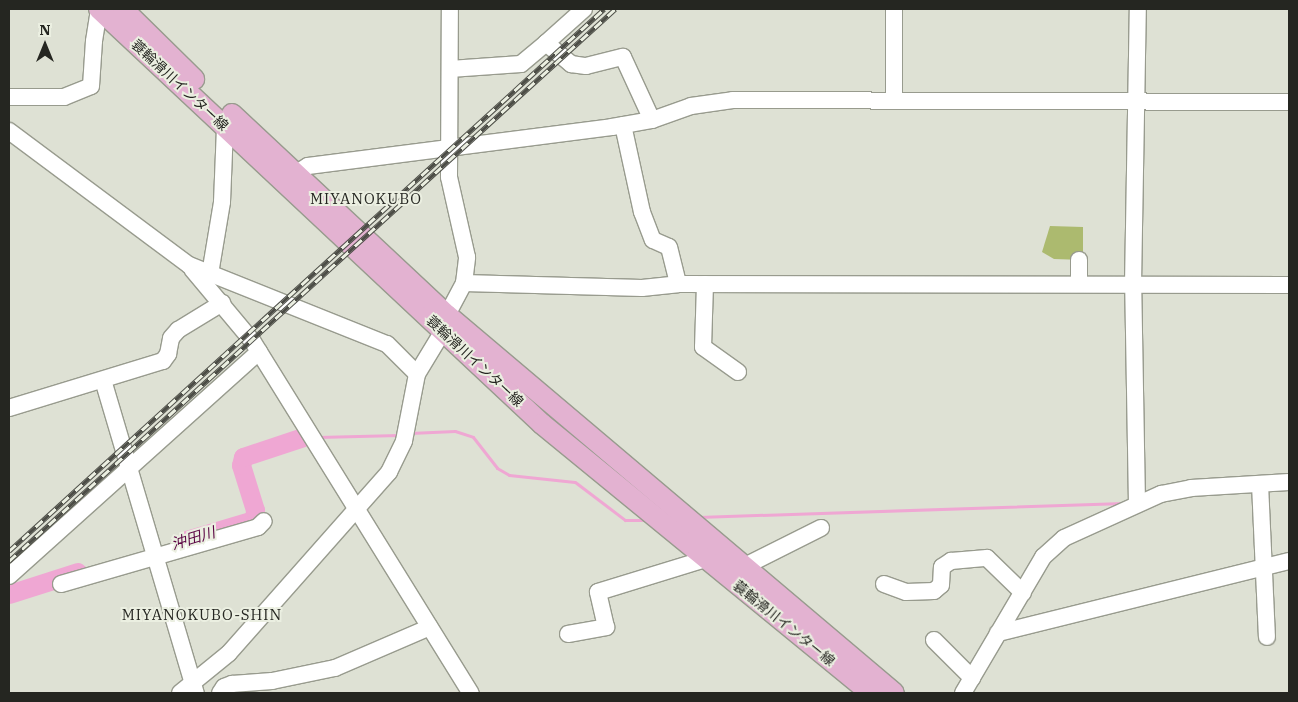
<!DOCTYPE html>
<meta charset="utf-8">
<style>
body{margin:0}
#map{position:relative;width:1298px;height:702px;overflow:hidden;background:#dee1d4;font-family:"IBM Plex Serif","Noto Sans JP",serif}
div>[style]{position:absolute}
.green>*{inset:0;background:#acba6f}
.stream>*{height:3px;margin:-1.5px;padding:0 1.5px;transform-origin:1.5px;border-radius:1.5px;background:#efa7d3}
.river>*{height:19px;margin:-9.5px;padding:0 9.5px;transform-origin:9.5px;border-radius:9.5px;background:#efa7d3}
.roads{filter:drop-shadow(1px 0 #989b8e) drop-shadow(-1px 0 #989b8e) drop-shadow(0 1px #989b8e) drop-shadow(0 -1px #989b8e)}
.minor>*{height:16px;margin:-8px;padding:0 8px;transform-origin:8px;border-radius:8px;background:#fff}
.major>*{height:20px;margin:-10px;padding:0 10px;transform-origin:10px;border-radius:10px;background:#e3b2d1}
.rail>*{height:5px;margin-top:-2.5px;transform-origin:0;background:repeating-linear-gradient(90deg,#ebefe1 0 9px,#4c4d46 0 18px);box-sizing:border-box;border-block:1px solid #4c4d46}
span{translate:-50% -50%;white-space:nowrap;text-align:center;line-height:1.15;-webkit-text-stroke:4px #ebefe1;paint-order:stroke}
.street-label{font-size:14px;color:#252621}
.neighbourhood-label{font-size:15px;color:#252621;letter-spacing:1px}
.water-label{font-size:15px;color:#5a0444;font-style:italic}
.frame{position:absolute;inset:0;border:10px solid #252621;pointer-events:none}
.north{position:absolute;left:20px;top:20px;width:50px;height:50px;-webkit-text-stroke:4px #ebefe1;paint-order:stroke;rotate:0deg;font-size:14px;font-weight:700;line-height:20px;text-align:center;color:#252621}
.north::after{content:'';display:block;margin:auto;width:18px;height:22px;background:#252621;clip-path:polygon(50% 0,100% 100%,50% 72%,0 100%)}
</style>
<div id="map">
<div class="green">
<div style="clip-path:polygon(1050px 226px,1083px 227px,1083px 260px,1054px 259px,1042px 252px)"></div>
</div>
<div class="stream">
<div style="left:410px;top:433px;width:45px;rotate:-2.5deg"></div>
<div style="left:455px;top:431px;width:19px;rotate:18deg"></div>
<div style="left:473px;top:437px;width:39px;rotate:52deg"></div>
<div style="left:497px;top:468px;width:14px;rotate:30deg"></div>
<div style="left:509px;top:475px;width:66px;rotate:6.1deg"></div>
<div style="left:575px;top:482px;width:63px;rotate:37.2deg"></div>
<div style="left:625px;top:520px;width:22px"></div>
<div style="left:318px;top:437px;width:81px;rotate:-1.4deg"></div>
<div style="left:698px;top:517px;width:426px;rotate:-1.9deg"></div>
</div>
<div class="river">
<div style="left:186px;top:540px;width:71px;rotate:-16.4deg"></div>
<div style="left:254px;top:520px;width:10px;rotate:-84deg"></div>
<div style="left:255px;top:510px;width:47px;rotate:-107.3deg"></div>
<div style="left:241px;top:465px;width:8px;rotate:-76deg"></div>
<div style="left:243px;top:457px;width:63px;rotate:-18.4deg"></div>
<div style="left:9px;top:594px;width:72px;rotate:-17.7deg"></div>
</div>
<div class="roads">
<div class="minor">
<div style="left:546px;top:43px;width:51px;rotate:-41.8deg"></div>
<div style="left:450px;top:69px;width:71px;rotate:-4deg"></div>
<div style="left:521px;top:64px;width:33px;rotate:-40deg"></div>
<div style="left:546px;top:43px;width:33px;rotate:40deg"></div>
<div style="left:571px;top:64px;width:15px;rotate:8deg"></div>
<div style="left:586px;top:66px;width:38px;rotate:-14deg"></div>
<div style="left:623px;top:57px;width:69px;rotate:65.3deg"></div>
<div style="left:9px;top:97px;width:55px"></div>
<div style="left:64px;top:97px;width:29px;rotate:-22deg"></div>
<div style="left:91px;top:86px;width:45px;rotate:-86.2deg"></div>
<div style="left:94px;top:41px;width:32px;rotate:-81deg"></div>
<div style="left:894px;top:100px;width:91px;rotate:-90deg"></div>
<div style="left:623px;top:125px;width:89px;rotate:77.7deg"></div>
<div style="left:642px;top:212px;width:30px;rotate:69deg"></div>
<div style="left:653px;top:240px;width:17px;rotate:24deg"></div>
<div style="left:669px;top:247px;width:38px;rotate:76deg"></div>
<div style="left:9px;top:131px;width:224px;rotate:36.7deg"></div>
<div style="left:189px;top:265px;width:213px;rotate:21.8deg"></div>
<div style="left:387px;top:344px;width:42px;rotate:45deg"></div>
<div style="left:417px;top:374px;width:50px;rotate:-58.8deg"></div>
<div style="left:443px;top:331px;width:16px;rotate:-76deg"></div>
<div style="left:447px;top:315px;width:36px;rotate:-62deg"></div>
<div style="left:464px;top:283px;width:26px;rotate:-83deg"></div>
<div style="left:467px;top:257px;width:82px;rotate:-102.7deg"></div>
<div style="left:449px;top:177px;width:168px;rotate:-89.7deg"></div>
<div style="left:295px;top:174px;width:15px;rotate:-32deg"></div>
<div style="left:308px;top:166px;width:306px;rotate:-7.3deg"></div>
<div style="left:612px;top:127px;width:41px;rotate:-9.9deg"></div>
<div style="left:652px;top:120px;width:41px;rotate:-19.7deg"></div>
<div style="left:691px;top:106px;width:42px;rotate:-8.1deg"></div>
<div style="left:733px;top:100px;width:556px;rotate:0.21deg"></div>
<div style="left:1079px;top:260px;width:23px;rotate:90deg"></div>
<div style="left:192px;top:269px;width:95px;rotate:50.1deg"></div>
<div style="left:253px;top:342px;width:413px;rotate:58.2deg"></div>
<div style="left:210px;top:274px;width:73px;rotate:-80.5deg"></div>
<div style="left:222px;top:202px;width:75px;rotate:-87.7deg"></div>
<div style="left:464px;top:283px;width:178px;rotate:1.6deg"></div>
<div style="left:642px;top:288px;width:36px;rotate:-6deg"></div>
<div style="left:678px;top:284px;width:611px;rotate:0.09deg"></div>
<div style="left:705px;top:284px;width:63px;rotate:91.8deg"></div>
<div style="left:703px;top:347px;width:43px;rotate:35.5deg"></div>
<div style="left:103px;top:380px;width:327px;rotate:73.5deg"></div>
<div style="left:9px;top:408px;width:161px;rotate:-17deg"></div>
<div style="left:163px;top:361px;width:9px;rotate:-54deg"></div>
<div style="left:168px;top:354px;width:16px;rotate:-79deg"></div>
<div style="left:171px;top:338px;width:11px;rotate:-49deg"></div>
<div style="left:178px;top:330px;width:52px;rotate:-31.5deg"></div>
<div style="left:1260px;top:484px;width:153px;rotate:87.4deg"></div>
<div style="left:1137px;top:504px;width:219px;rotate:-91deg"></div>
<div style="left:1133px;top:285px;width:276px;rotate:-89deg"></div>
<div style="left:745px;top:566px;width:85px;rotate:-26.6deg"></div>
<div style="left:9px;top:576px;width:336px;rotate:-41.9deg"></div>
<div style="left:61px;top:584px;width:205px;rotate:-16.1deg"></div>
<div style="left:258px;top:527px;width:8px;rotate:-45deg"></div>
<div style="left:884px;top:584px;width:23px;rotate:20deg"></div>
<div style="left:906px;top:592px;width:28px;rotate:-2deg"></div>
<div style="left:934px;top:591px;width:9px;rotate:-41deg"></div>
<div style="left:941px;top:585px;width:18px;rotate:-87deg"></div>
<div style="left:942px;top:567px;width:11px;rotate:-34deg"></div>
<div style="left:951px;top:561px;width:36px;rotate:-5deg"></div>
<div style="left:987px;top:558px;width:50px;rotate:44.2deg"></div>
<div style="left:998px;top:633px;width:300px;rotate:-13.9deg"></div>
<div style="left:568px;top:634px;width:39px;rotate:-10deg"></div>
<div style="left:606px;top:627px;width:36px;rotate:-103deg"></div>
<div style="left:598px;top:592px;width:112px;rotate:-17.1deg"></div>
<div style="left:705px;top:559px;width:10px;rotate:-37deg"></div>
<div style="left:934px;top:640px;width:54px;rotate:45deg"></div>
<div style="left:180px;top:693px;width:63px;rotate:-39.2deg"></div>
<div style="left:229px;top:653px;width:242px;rotate:-48.5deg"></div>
<div style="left:389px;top:472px;width:34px;rotate:-64deg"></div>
<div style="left:404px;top:441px;width:68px;rotate:-79deg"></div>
<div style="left:220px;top:693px;width:7px;rotate:-56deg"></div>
<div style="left:224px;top:687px;width:9px;rotate:-21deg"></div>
<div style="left:232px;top:684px;width:40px;rotate:-4.3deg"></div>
<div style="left:272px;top:681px;width:64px;rotate:-11.7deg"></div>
<div style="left:335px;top:668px;width:103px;rotate:-23.3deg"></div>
<div style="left:963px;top:693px;width:158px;rotate:-59.5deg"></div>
<div style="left:1043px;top:557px;width:28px;rotate:-42deg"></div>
<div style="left:1064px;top:538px;width:107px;rotate:-24.4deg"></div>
<div style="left:1161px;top:494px;width:31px;rotate:-11deg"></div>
<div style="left:1191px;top:488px;width:98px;rotate:-3.5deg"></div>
</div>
<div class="major">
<div style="left:99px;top:9px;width:607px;rotate:43.13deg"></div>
<div style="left:542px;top:424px;width:425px;rotate:39.3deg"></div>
<div style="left:123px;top:9px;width:100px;rotate:44.6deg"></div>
<div style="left:232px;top:114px;width:294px;rotate:43.1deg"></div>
<div style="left:447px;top:315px;width:585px;rotate:40.22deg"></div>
</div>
</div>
<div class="rail">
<div style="left:9px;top:551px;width:805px;rotate:-42.33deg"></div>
<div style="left:9px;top:561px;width:820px;rotate:-42.33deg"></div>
</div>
<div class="street-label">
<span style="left:180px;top:85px;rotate:43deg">蓑輪滑川インター線</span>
<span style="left:475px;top:361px;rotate:43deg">蓑輪滑川インター線</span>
<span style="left:784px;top:623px;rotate:39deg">蓑輪滑川インター線</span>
</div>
<div class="neighbourhood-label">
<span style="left:366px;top:199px">MIYANOKUBO</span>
<span style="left:202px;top:615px">MIYANOKUBO-SHIN</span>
</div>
<div class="water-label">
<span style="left:193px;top:538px;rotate:-17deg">沖田川</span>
</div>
<div class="frame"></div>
<div class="north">N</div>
</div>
